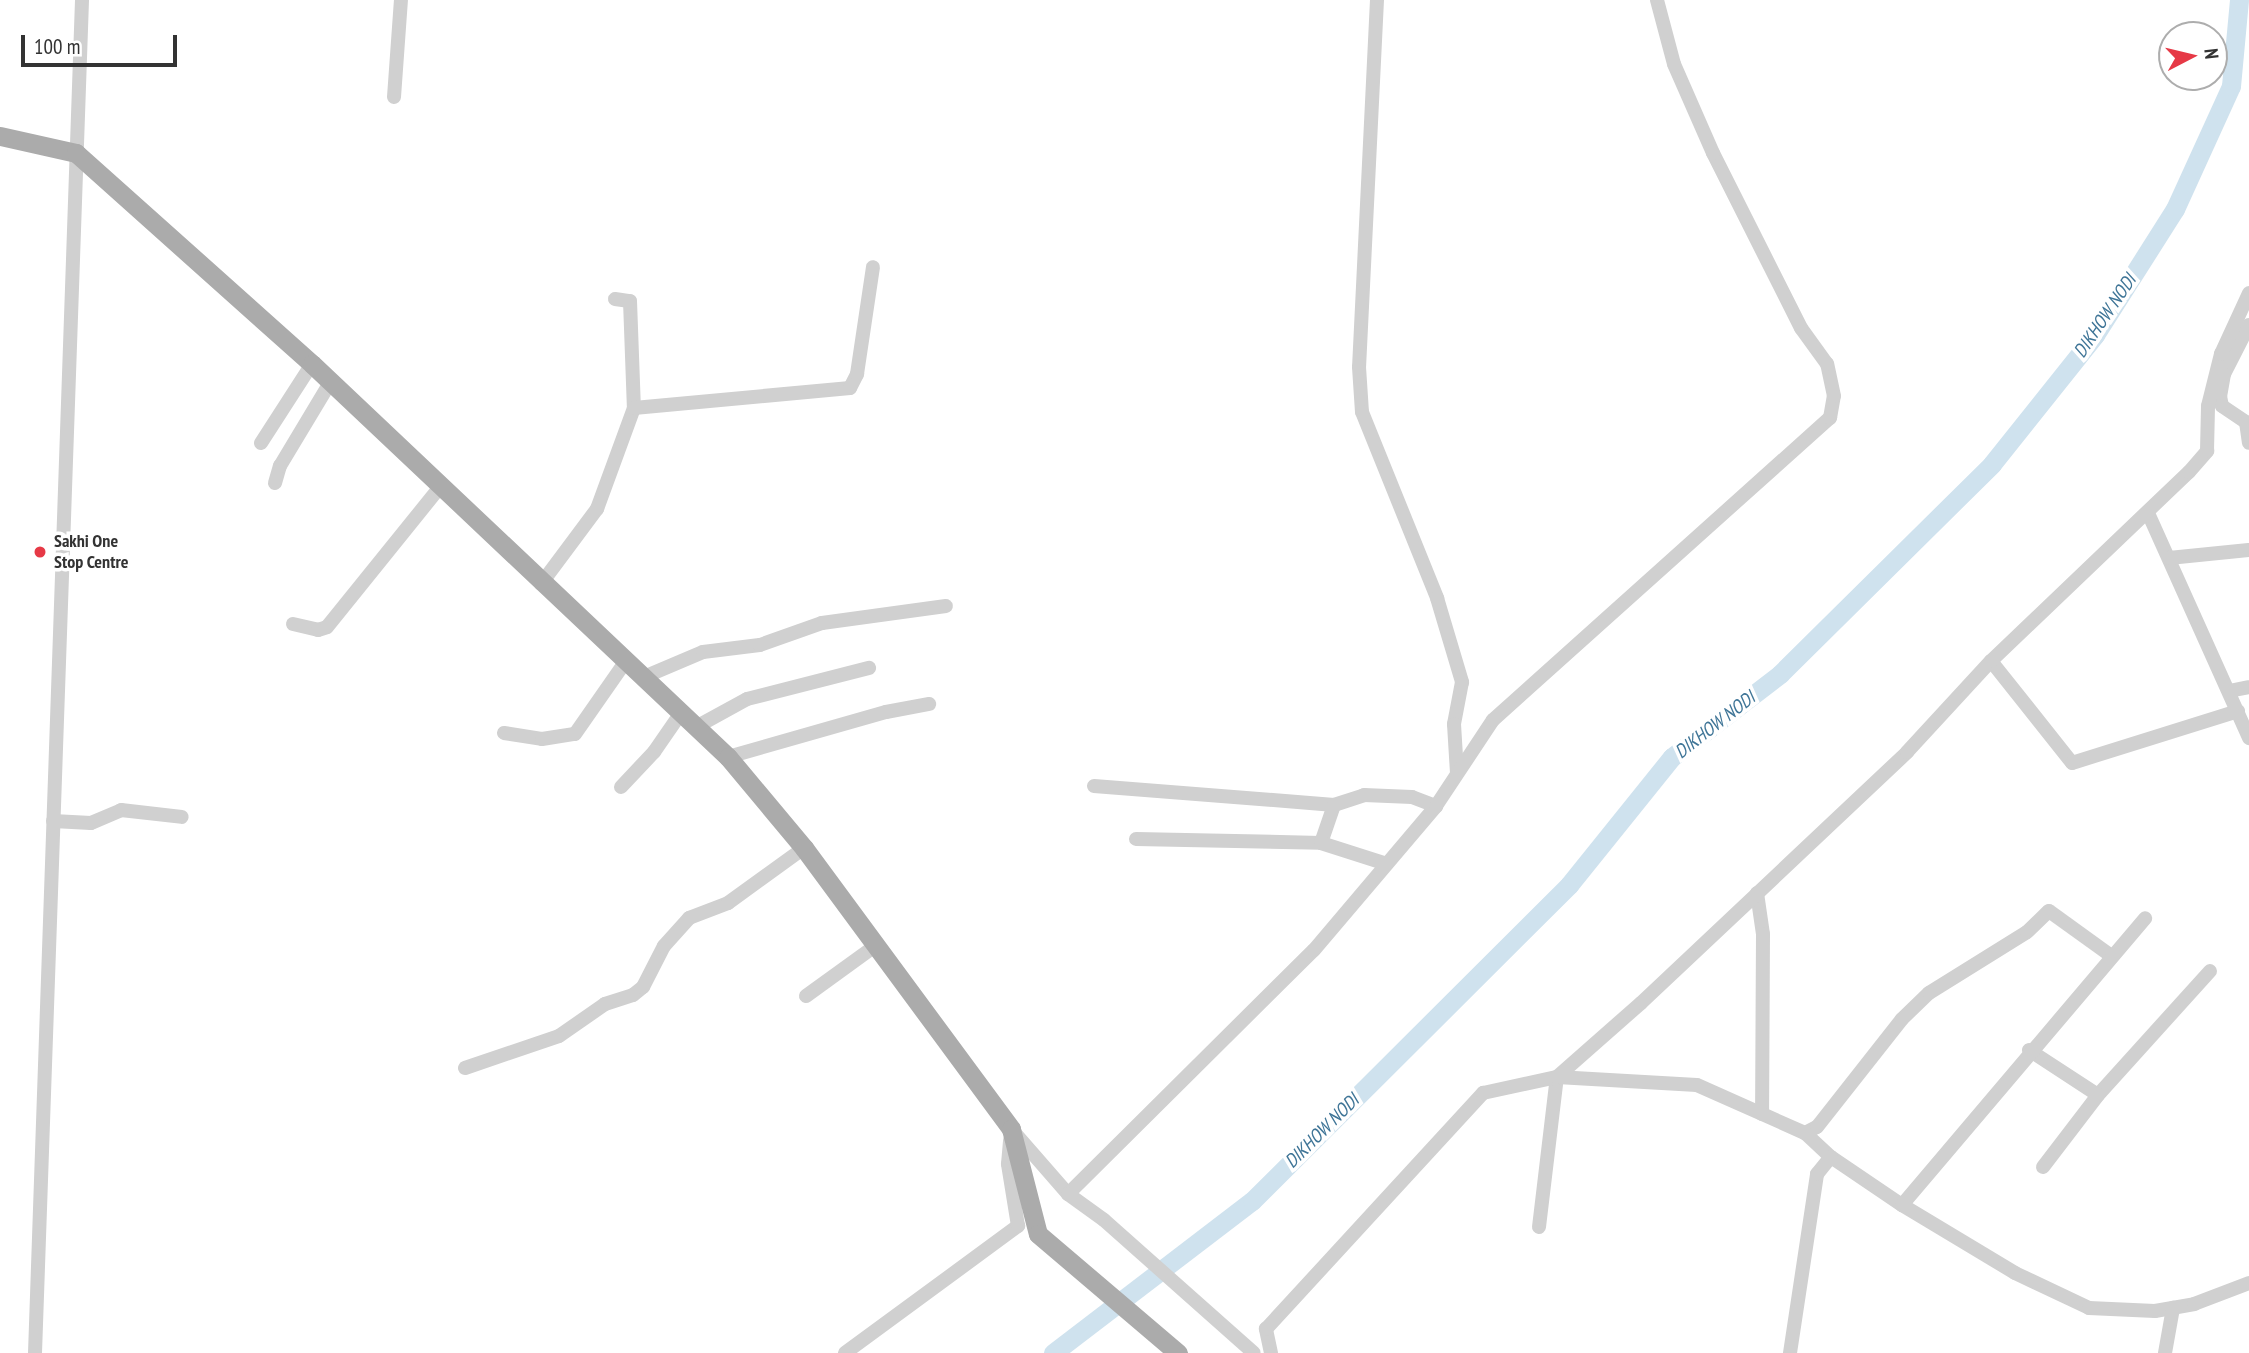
<!DOCTYPE html>
<style>
body{margin:0}
#map{position:relative;width:2249px;height:1353px;overflow:hidden;background:#fff;font-family:"PT Sans Narrow",sans-serif}
div>[style]{position:absolute}
.river>*{height:19px;margin:-9.5px;padding:0 9.5px;transform-origin:9.5px;border-radius:9.5px;background:#cfe2ee}
.minor>*{height:14px;margin:-7px;padding:0 7px;transform-origin:7px;border-radius:7px;background:#d0d0d0}
.major>*{height:19px;margin:-9.5px;padding:0 9.5px;transform-origin:9.5px;border-radius:9.5px;background:#ababab}
.dots>*{width:19px;height:19px;translate:-50% -50%;box-sizing:border-box;border:4px solid #fff;border-radius:50%}
span{translate:-50% -50%;white-space:nowrap;text-align:center;line-height:1.15;-webkit-text-stroke:7px #fff;paint-order:stroke}
.poi-label{font-size:18px;color:#333;font-weight:700}
.left{translate:0 -50%;text-align:left}
.water-label{font-size:19px;color:#3f7597;font-style:italic}
.north{position:absolute;left:2158px;top:21px;width:70px;height:70px;box-sizing:border-box;background:#fff;border:2px solid #adadad;border-radius:50%;rotate:83deg;font-size:19px;font-weight:700;line-height:28px;text-align:center;color:#333}
.north::after{content:'';display:block;margin:auto;width:24px;height:32px;background:#e63946;clip-path:polygon(50% 0,100% 100%,50% 72%,0 100%)}
.scale{position:absolute;left:21px;top:35px;width:156px;height:32px;box-sizing:border-box;border:4px solid #333;border-top:0;padding-left:9px;font-size:21px;line-height:24px;white-space:nowrap;color:#333;-webkit-text-stroke:5px #fff;paint-order:stroke}
</style>
<div id="map">
<div class="river">
<div style="left:1053px;top:1353px;width:250px;rotate:-37.4deg"></div>
<div style="left:1252px;top:1201px;width:448px;rotate:-44.9deg"></div>
<div style="left:1569px;top:885px;width:164px;rotate:-51.2deg"></div>
<div style="left:1672px;top:757px;width:136px;rotate:-37.5deg"></div>
<div style="left:1780px;top:674px;width:298px;rotate:-44.7deg"></div>
<div style="left:1992px;top:464px;width:165px;rotate:-51.4deg"></div>
<div style="left:2095px;top:335px;width:149px;rotate:-57.6deg"></div>
<div style="left:2175px;top:209px;width:135px;rotate:-65.5deg"></div>
<div style="left:2231px;top:86px;width:86px;rotate:-84.7deg"></div>
</div>
<div class="minor">
<div style="left:1377px;top:0;width:367px;rotate:92.8deg"></div>
<div style="left:1359px;top:367px;width:45px;rotate:86.2deg"></div>
<div style="left:1362px;top:412px;width:201px;rotate:68deg"></div>
<div style="left:1437px;top:598px;width:88px;rotate:73.4deg"></div>
<div style="left:1462px;top:682px;width:43px;rotate:100.8deg"></div>
<div style="left:1454px;top:724px;width:49px;rotate:86.5deg"></div>
<div style="left:394px;top:97px;width:97px;rotate:-85.9deg"></div>
<div style="left:615px;top:299px;width:15px;rotate:8deg"></div>
<div style="left:630px;top:301px;width:107px;rotate:87.9deg"></div>
<div style="left:2249px;top:325px;width:55px;rotate:117deg"></div>
<div style="left:2224px;top:374px;width:22px;rotate:100deg"></div>
<div style="left:2220px;top:396px;width:10px;rotate:79deg"></div>
<div style="left:2222px;top:406px;width:29px;rotate:34deg"></div>
<div style="left:2246px;top:422px;width:21px;rotate:82deg"></div>
<div style="left:261px;top:443px;width:94px;rotate:-57.2deg"></div>
<div style="left:275px;top:483px;width:18px;rotate:-74deg"></div>
<div style="left:280px;top:466px;width:99px;rotate:-59deg"></div>
<div style="left:2148px;top:513px;width:247px;rotate:65.8deg"></div>
<div style="left:2169px;top:558px;width:80px;rotate:-5.7deg"></div>
<div style="left:541px;top:584px;width:94px;rotate:-53.3deg"></div>
<div style="left:597px;top:509px;width:108px;rotate:-69.9deg"></div>
<div style="left:634px;top:408px;width:217px;rotate:-5.3deg"></div>
<div style="left:850px;top:388px;width:16px;rotate:-63deg"></div>
<div style="left:857px;top:374px;width:108px;rotate:-81.5deg"></div>
<div style="left:293px;top:624px;width:26px;rotate:13deg"></div>
<div style="left:318px;top:630px;width:9px;rotate:-18deg"></div>
<div style="left:327px;top:627px;width:180px;rotate:-51.1deg"></div>
<div style="left:1991px;top:661px;width:130px;rotate:51.5deg"></div>
<div style="left:2072px;top:763px;width:174px;rotate:-17.4deg"></div>
<div style="left:644px;top:677px;width:64px;rotate:-23deg"></div>
<div style="left:703px;top:652px;width:57px;rotate:-7deg"></div>
<div style="left:760px;top:645px;width:66px;rotate:-19.5deg"></div>
<div style="left:822px;top:623px;width:125px;rotate:-7.8deg"></div>
<div style="left:2229px;top:691px;width:20px;rotate:-11deg"></div>
<div style="left:696px;top:727px;width:58px;rotate:-28.8deg"></div>
<div style="left:747px;top:699px;width:126px;rotate:-14.3deg"></div>
<div style="left:504px;top:733px;width:38px;rotate:9deg"></div>
<div style="left:542px;top:739px;width:33px;rotate:-9deg"></div>
<div style="left:575px;top:734px;width:89px;rotate:-55.1deg"></div>
<div style="left:728px;top:757px;width:164px;rotate:-15.9deg"></div>
<div style="left:886px;top:712px;width:44px;rotate:-10.5deg"></div>
<div style="left:1094px;top:786px;width:241px;rotate:4.5deg"></div>
<div style="left:621px;top:787px;width:48px;rotate:-46.7deg"></div>
<div style="left:654px;top:752px;width:47px;rotate:-55.3deg"></div>
<div style="left:53px;top:821px;width:38px;rotate:3deg"></div>
<div style="left:91px;top:823px;width:33px;rotate:-23deg"></div>
<div style="left:121px;top:810px;width:61px;rotate:6.5deg"></div>
<div style="left:1136px;top:839px;width:185px;rotate:1.2deg"></div>
<div style="left:1321px;top:843px;width:40px;rotate:-71.1deg"></div>
<div style="left:1334px;top:805px;width:32px;rotate:-18deg"></div>
<div style="left:1364px;top:795px;width:48px;rotate:2.4deg"></div>
<div style="left:1412px;top:797px;width:26px;rotate:21deg"></div>
<div style="left:1321px;top:843px;width:69px;rotate:17.7deg"></div>
<div style="left:1757px;top:893px;width:41px;rotate:81.7deg"></div>
<div style="left:1763px;top:934px;width:180px;rotate:90.3deg"></div>
<div style="left:806px;top:996px;width:85px;rotate:-35.9deg"></div>
<div style="left:2029px;top:1050px;width:82px;rotate:33.1deg"></div>
<div style="left:2098px;top:1095px;width:167px;rotate:-47.9deg"></div>
<div style="left:465px;top:1068px;width:99px;rotate:-18.8deg"></div>
<div style="left:559px;top:1036px;width:56px;rotate:-34.8deg"></div>
<div style="left:605px;top:1004px;width:29px;rotate:-18deg"></div>
<div style="left:633px;top:995px;width:13px;rotate:-39deg"></div>
<div style="left:643px;top:987px;width:46px;rotate:-62.9deg"></div>
<div style="left:664px;top:946px;width:38px;rotate:-48deg"></div>
<div style="left:689px;top:918px;width:42px;rotate:-21deg"></div>
<div style="left:728px;top:903px;width:94px;rotate:-35.9deg"></div>
<div style="left:1014px;top:1132px;width:82px;rotate:48.9deg"></div>
<div style="left:1068px;top:1194px;width:346px;rotate:-44.8deg"></div>
<div style="left:1314px;top:950px;width:189px;rotate:-49.7deg"></div>
<div style="left:1436px;top:806px;width:103px;rotate:-56.5deg"></div>
<div style="left:1493px;top:720px;width:453px;rotate:-41.9deg"></div>
<div style="left:1830px;top:418px;width:22px;rotate:-80deg"></div>
<div style="left:1834px;top:396px;width:33px;rotate:-102deg"></div>
<div style="left:1827px;top:364px;width:44px;rotate:-125.8deg"></div>
<div style="left:1801px;top:328px;width:196px;rotate:-116.7deg"></div>
<div style="left:1713px;top:153px;width:97px;rotate:-113.7deg"></div>
<div style="left:1674px;top:64px;width:66px;rotate:-104.9deg"></div>
<div style="left:1805px;top:1133px;width:13px;rotate:-27deg"></div>
<div style="left:1817px;top:1127px;width:137px;rotate:-51.8deg"></div>
<div style="left:1902px;top:1019px;width:37px;rotate:-44deg"></div>
<div style="left:1929px;top:993px;width:115px;rotate:-31.9deg"></div>
<div style="left:2027px;top:932px;width:30px;rotate:-44deg"></div>
<div style="left:2049px;top:911px;width:75px;rotate:35.8deg"></div>
<div style="left:2043px;top:1167px;width:91px;rotate:-52.6deg"></div>
<div style="left:1068px;top:1194px;width:44px;rotate:35.8deg"></div>
<div style="left:1104px;top:1220px;width:200px;rotate:41.6deg"></div>
<div style="left:1902px;top:1205px;width:376px;rotate:-49.7deg"></div>
<div style="left:1539px;top:1227px;width:151px;rotate:-83.2deg"></div>
<div style="left:1557px;top:1077px;width:140px;rotate:3.3deg"></div>
<div style="left:1697px;top:1085px;width:118px;rotate:24deg"></div>
<div style="left:1805px;top:1133px;width:35px;rotate:43deg"></div>
<div style="left:1831px;top:1157px;width:86px;rotate:34.1deg"></div>
<div style="left:1902px;top:1205px;width:132px;rotate:31deg"></div>
<div style="left:2015px;top:1273px;width:82px;rotate:25.3deg"></div>
<div style="left:2089px;top:1308px;width:66px;rotate:2.6deg"></div>
<div style="left:2155px;top:1311px;width:40px;rotate:-10deg"></div>
<div style="left:2194px;top:1304px;width:59px;rotate:-20.9deg"></div>
<div style="left:35px;top:1353px;width:1354px;rotate:-88.01deg"></div>
<div style="left:845px;top:1353px;width:215px;rotate:-36.3deg"></div>
<div style="left:1018px;top:1226px;width:63px;rotate:-99.2deg"></div>
<div style="left:1008px;top:1164px;width:24px;rotate:-85deg"></div>
<div style="left:1271px;top:1353px;width:25px;rotate:-102deg"></div>
<div style="left:1266px;top:1329px;width:321px;rotate:-47.4deg"></div>
<div style="left:1483px;top:1093px;width:76px;rotate:-12.2deg"></div>
<div style="left:1557px;top:1077px;width:112px;rotate:-41.4deg"></div>
<div style="left:1641px;top:1003px;width:366px;rotate:-43.3deg"></div>
<div style="left:1907px;top:752px;width:124px;rotate:-47.3deg"></div>
<div style="left:1991px;top:661px;width:274px;rotate:-43.7deg"></div>
<div style="left:2189px;top:472px;width:28px;rotate:-49deg"></div>
<div style="left:2207px;top:451px;width:45px;rotate:-88.7deg"></div>
<div style="left:2208px;top:406px;width:54px;rotate:-76deg"></div>
<div style="left:2221px;top:354px;width:67px;rotate:-65.3deg"></div>
<div style="left:1790px;top:1353px;width:181px;rotate:-81.4deg"></div>
<div style="left:1817px;top:1174px;width:22px;rotate:-51deg"></div>
<div style="left:2165px;top:1353px;width:46px;rotate:-79.9deg"></div>
</div>
<div class="major">
<div style="left:0;top:136px;width:78px;rotate:12.6deg"></div>
<div style="left:76px;top:153px;width:317px;rotate:41.8deg"></div>
<div style="left:312px;top:364px;width:572px;rotate:43.37deg"></div>
<div style="left:728px;top:757px;width:119px;rotate:50.1deg"></div>
<div style="left:804px;top:848px;width:349px;rotate:53.6deg"></div>
<div style="left:1011px;top:1129px;width:108px;rotate:75.6deg"></div>
<div style="left:1038px;top:1234px;width:184px;rotate:40.4deg"></div>
</div>
<div class="dots">
<div style="left:40px;top:552px;background:#e63946"></div>
</div>
<div class="poi-label">
<span class="left" style="left:54px;top:552px">Sakhi One<br>Stop Centre</span>
</div>
<div class="water-label">
<span style="left:2105px;top:316px;rotate:-56deg">DIKHOW NODI</span>
<span style="left:1715px;top:725px;rotate:-38deg">DIKHOW NODI</span>
<span style="left:1322px;top:1131px;rotate:-45deg">DIKHOW NODI</span>
</div>
<div class="north">N</div>
<div class="scale">100 m</div>
</div>
